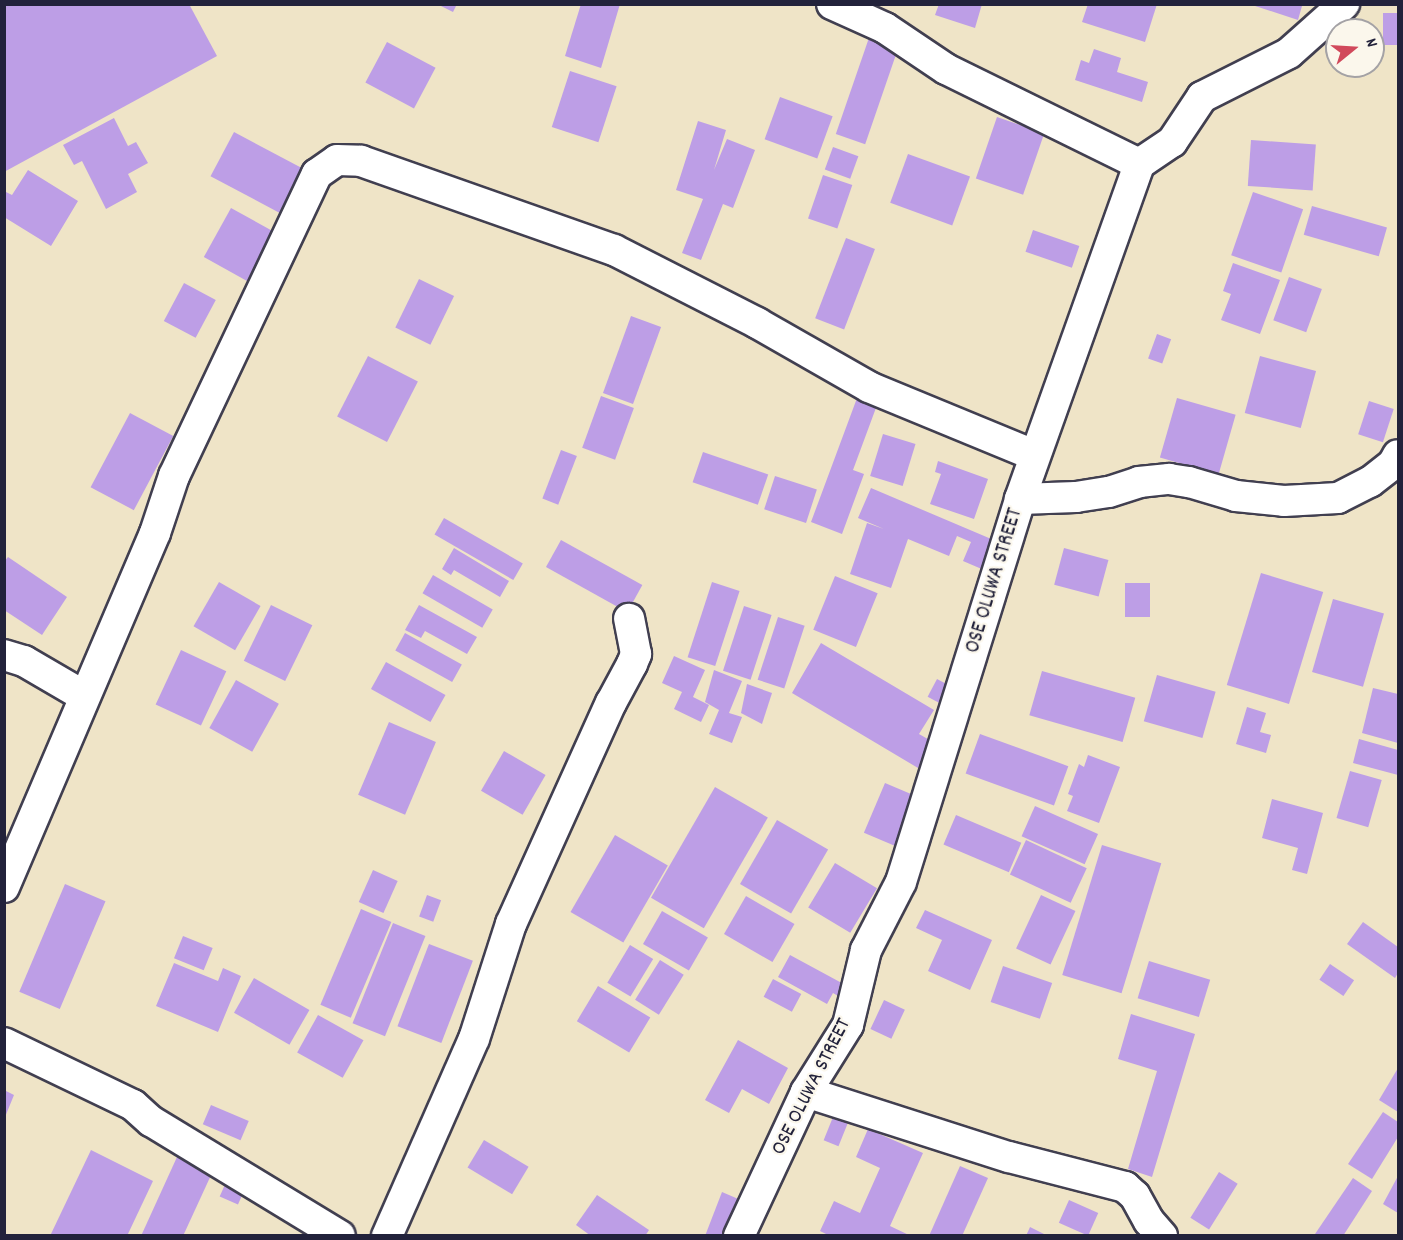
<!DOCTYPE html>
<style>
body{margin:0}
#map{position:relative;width:1403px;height:1240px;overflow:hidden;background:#efe4c7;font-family:Dekko,sans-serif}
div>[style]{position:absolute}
.building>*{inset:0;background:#bd9ee6;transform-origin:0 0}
.roads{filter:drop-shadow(2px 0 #413f50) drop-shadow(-2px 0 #413f50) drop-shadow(0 2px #413f50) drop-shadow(0 -2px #413f50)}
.minor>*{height:30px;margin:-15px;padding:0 15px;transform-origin:15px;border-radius:15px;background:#fff}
span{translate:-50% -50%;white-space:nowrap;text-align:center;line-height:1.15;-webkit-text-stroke:4.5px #fbf7ec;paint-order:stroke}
.street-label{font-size:21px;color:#22223b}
.frame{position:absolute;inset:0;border:6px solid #22223b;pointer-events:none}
.north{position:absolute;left:1325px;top:18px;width:60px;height:60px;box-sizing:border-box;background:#fbf7ec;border:2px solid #a4a2a5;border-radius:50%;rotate:72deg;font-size:16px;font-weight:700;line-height:24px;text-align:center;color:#22223b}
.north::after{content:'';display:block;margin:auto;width:21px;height:27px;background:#d1495b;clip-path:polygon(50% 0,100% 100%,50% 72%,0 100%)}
</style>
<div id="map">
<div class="building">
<div style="clip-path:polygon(4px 4px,189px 4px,217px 56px,4px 172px)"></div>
<div style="clip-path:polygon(437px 4px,457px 4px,453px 12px)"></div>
<div style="clip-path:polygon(581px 4px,620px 4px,601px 68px,565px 56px)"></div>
<div style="clip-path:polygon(939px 4px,982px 4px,975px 28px,935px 15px)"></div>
<div style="clip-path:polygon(1088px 4px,1157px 4px,1145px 42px,1082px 22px)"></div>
<div style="clip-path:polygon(1296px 4px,1302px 6px,1298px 20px,1252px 5px)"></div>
<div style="left:1383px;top:13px;width:15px;height:32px"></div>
<div style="left:871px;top:32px;width:31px;height:108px;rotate:19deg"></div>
<div style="left:387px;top:42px;width:55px;height:46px;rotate:28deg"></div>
<div style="clip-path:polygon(1094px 49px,1121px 58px,1117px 72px,1148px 82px,1142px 102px,1075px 80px,1081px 60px,1089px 63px)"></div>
<div style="left:570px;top:71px;width:49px;height:59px;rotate:18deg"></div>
<div style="left:780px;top:97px;width:56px;height:45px;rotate:20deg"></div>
<div style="left:997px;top:117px;width:50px;height:65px;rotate:19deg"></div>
<div style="clip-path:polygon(114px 118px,128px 146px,136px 142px,148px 163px,128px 174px,137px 192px,106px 209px,82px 161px,74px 165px,63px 145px)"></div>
<div style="clip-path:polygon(698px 121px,726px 130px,714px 170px,727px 139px,755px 150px,733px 208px,723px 204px,701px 260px,682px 253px,703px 199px,676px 190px)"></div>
<div style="left:234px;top:132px;width:80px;height:50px;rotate:28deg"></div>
<div style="left:1251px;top:140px;width:65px;height:46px;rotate:4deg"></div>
<div style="left:833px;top:147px;width:27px;height:24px;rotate:20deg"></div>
<div style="left:908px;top:154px;width:66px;height:52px;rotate:20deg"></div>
<div style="clip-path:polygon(28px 170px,78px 201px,51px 246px,4px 217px,4px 191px,12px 195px)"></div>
<div style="left:823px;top:175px;width:31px;height:46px;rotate:19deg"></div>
<div style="left:1253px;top:192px;width:53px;height:67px;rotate:19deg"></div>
<div style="left:1312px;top:206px;width:78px;height:30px;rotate:16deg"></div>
<div style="left:231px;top:208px;width:64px;height:56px;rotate:29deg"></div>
<div style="left:1033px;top:230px;width:49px;height:23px;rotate:19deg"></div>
<div style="left:846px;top:238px;width:31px;height:86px;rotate:21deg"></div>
<div style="clip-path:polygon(1233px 263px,1280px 280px,1260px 334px,1221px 320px,1231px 294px,1223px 291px)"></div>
<div style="left:1289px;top:277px;width:35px;height:46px;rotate:20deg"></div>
<div style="left:419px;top:279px;width:39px;height:54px;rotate:26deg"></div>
<div style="left:184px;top:283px;width:36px;height:43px;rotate:28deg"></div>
<div style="left:631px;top:316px;width:32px;height:82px;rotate:20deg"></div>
<div style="left:1157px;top:334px;width:15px;height:26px;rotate:20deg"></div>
<div style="left:368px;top:356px;width:56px;height:68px;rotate:27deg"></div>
<div style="left:1260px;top:356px;width:58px;height:59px;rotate:15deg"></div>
<div style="clip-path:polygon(860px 390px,880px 397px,853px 470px,864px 474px,842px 534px,811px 522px)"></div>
<div style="left:601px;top:396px;width:35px;height:55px;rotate:20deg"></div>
<div style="left:1177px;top:398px;width:61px;height:62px;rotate:16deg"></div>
<div style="left:1369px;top:401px;width:26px;height:35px;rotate:18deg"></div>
<div style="left:130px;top:413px;width:49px;height:84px;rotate:28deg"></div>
<div style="left:883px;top:434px;width:34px;height:44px;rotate:17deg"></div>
<div style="left:561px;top:450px;width:17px;height:52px;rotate:21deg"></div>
<div style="left:703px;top:452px;width:69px;height:32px;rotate:19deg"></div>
<div style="clip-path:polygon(938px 461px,988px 479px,974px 519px,930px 504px,941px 474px,935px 472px)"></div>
<div style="left:775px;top:476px;width:44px;height:35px;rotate:18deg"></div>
<div style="clip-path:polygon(871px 488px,996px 541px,984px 570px,963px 561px,971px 542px,957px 536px,949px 556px,908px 539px,891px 588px,850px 574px,867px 523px,884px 529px,858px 518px)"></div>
<div style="left:444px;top:518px;width:91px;height:19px;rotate:30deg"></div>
<div style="left:561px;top:540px;width:93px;height:31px;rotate:29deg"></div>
<div style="clip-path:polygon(454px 548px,509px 581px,500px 597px,454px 570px,451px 575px,442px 569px)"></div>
<div style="left:1064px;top:548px;width:46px;height:38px;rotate:15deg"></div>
<div style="clip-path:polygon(8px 557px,67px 597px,42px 635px,4px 610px,4px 562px)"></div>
<div style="left:1261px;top:573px;width:65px;height:117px;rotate:17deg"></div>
<div style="left:433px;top:575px;width:69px;height:21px;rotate:30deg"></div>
<div style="left:835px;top:576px;width:46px;height:58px;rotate:22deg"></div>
<div style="left:219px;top:582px;width:48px;height:51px;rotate:30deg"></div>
<div style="left:712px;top:582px;width:29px;height:79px;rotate:18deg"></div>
<div style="left:1125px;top:583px;width:25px;height:34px"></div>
<div style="left:1333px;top:599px;width:53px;height:76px;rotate:16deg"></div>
<div style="left:271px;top:605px;width:46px;height:62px;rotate:26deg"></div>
<div style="clip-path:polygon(419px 605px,477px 637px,467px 654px,425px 631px,421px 638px,405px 630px)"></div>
<div style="left:744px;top:606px;width:29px;height:68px;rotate:18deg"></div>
<div style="left:778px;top:617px;width:28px;height:66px;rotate:18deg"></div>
<div style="left:405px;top:633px;width:65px;height:20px;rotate:29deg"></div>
<div style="clip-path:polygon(821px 643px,934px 710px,919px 734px,933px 742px,918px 768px,792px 693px)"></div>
<div style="left:181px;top:650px;width:50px;height:60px;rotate:25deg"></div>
<div style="clip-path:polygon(674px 656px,705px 670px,693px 697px,709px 705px,701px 722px,674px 709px,682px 692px,662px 683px)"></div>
<div style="left:386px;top:662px;width:68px;height:31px;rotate:29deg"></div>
<div style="clip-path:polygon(714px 670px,742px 681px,729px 713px,742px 717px,732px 743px,709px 734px,719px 710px,705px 702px)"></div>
<div style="left:1042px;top:671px;width:97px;height:46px;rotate:16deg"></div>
<div style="left:1157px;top:675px;width:61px;height:48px;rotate:16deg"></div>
<div style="left:937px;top:679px;width:15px;height:20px;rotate:28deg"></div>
<div style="left:236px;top:680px;width:49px;height:55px;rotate:29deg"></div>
<div style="clip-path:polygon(747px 684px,772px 693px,762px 724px,741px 713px)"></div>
<div style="clip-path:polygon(1373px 688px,1398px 694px,1398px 743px,1362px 733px)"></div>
<div style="clip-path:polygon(1247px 707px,1266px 713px,1260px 732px,1271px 735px,1266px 753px,1236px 744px)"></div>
<div style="left:389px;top:722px;width:51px;height:79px;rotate:23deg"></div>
<div style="left:980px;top:734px;width:94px;height:42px;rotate:20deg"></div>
<div style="clip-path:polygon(1359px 739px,1398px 750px,1398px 775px,1353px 763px)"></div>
<div style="left:504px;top:751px;width:48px;height:46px;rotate:30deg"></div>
<div style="clip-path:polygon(1088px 755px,1120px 767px,1099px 823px,1067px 811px,1073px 796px,1068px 794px,1079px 764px,1084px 767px)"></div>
<div style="left:1350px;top:771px;width:33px;height:49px;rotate:16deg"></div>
<div style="left:885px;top:783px;width:34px;height:54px;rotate:23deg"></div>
<div style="left:715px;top:787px;width:61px;height:128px;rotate:30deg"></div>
<div style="clip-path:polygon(1272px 799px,1323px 813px,1307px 874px,1292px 870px,1298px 848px,1262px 838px)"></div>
<div style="left:1035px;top:806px;width:69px;height:33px;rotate:24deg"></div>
<div style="left:956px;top:815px;width:71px;height:32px;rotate:23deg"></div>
<div style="left:777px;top:820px;width:59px;height:74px;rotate:30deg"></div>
<div style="left:615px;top:835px;width:61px;height:89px;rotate:30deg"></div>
<div style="left:1026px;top:840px;width:67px;height:38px;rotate:25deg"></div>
<div style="left:1102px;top:845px;width:62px;height:136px;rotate:17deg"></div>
<div style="left:835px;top:863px;width:49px;height:52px;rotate:31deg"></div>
<div style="left:373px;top:870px;width:27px;height:35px;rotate:24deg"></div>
<div style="left:65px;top:884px;width:44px;height:117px;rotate:23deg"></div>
<div style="left:427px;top:895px;width:15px;height:23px;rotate:20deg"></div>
<div style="left:1041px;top:895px;width:38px;height:59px;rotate:25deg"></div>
<div style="left:746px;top:896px;width:56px;height:44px;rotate:30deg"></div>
<div style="left:361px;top:909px;width:33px;height:104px;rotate:23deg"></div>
<div style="clip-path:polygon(925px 910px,992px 940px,970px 990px,928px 971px,942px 940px,916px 928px)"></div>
<div style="left:662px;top:911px;width:53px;height:38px;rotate:30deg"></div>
<div style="clip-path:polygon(1363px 922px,1398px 947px,1398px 973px,1395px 978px,1347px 944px)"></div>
<div style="left:393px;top:923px;width:35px;height:108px;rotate:22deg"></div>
<div style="left:183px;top:936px;width:32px;height:24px;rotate:22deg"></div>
<div style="left:429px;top:944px;width:47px;height:88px;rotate:21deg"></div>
<div style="left:630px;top:945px;width:27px;height:44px;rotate:31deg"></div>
<div style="clip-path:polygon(790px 955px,851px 988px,845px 1000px,833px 993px,827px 1004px,778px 977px)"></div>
<div style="left:660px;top:960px;width:28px;height:47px;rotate:32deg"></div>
<div style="left:1149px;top:961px;width:64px;height:39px;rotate:17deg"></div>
<div style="clip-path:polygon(174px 963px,218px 981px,223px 968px,241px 976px,218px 1032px,156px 1006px)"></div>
<div style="left:1330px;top:964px;width:29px;height:19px;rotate:34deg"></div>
<div style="left:1003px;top:966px;width:52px;height:38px;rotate:19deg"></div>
<div style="left:254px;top:978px;width:64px;height:40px;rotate:30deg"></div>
<div style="left:773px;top:979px;width:32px;height:20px;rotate:28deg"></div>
<div style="left:598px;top:986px;width:61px;height:41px;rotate:31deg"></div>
<div style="left:884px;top:1000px;width:23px;height:32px;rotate:25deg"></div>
<div style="clip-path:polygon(1131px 1014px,1195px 1034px,1152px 1177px,1128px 1169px,1157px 1071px,1118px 1059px)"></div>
<div style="left:318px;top:1015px;width:52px;height:43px;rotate:29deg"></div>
<div style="clip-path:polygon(738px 1040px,788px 1068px,769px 1104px,742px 1089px,729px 1113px,705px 1100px)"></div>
<div style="clip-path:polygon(1398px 1068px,1398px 1112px,1379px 1100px)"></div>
<div style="clip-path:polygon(4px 1090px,14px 1095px,5px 1117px,4px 1117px)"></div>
<div style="left:211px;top:1105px;width:41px;height:21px;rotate:23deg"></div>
<div style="clip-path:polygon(1383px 1112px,1398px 1122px,1398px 1137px,1372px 1179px,1348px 1164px)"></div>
<div style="left:833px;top:1117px;width:16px;height:25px;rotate:22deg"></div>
<div style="clip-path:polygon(868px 1129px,923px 1153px,890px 1226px,911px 1236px,830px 1236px,820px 1231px,834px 1201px,860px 1213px,880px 1168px,856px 1157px)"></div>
<div style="left:484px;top:1140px;width:52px;height:32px;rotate:31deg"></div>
<div style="clip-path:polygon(91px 1150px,153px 1181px,127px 1236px,50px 1236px)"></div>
<div style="clip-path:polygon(177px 1157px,212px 1173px,183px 1236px,141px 1236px)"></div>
<div style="clip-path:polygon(960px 1166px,988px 1178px,962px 1236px,929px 1236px)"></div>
<div style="left:1219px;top:1172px;width:22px;height:54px;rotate:32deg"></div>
<div style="clip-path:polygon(1398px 1176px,1398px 1213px,1383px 1204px)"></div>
<div style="clip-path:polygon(1353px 1178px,1372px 1191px,1343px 1236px,1318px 1236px,1315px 1234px)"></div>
<div style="left:227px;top:1180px;width:20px;height:18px;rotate:24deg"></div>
<div style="clip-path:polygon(722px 1192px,743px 1201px,730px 1236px,705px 1236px)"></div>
<div style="clip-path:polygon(597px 1195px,649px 1230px,645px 1236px,591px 1236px,576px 1225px)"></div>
<div style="left:1069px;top:1200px;width:32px;height:25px;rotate:24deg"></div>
<div style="clip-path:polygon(1030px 1227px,1048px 1236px,1026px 1236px)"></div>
</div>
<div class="roads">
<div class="minor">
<div style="left:832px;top:4px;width:58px;rotate:24.4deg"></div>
<div style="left:885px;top:28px;width:73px;rotate:33.9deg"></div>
<div style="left:946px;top:69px;width:215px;rotate:26.2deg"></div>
<div style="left:1020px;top:499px;width:56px;rotate:-2deg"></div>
<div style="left:1076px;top:497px;width:33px;rotate:-9deg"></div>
<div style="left:1109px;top:492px;width:32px;rotate:-18deg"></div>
<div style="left:1139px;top:482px;width:30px;rotate:-6deg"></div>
<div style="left:1169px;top:479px;width:20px;rotate:9deg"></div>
<div style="left:1189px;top:482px;width:49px;rotate:16.6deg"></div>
<div style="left:1236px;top:496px;width:48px;rotate:5.9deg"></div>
<div style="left:1284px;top:501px;width:54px;rotate:-3.2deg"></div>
<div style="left:1338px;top:498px;width:36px;rotate:-27deg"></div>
<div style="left:1370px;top:482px;width:29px;rotate:-38deg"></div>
<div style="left:1393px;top:464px;width:10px;rotate:-61deg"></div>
<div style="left:4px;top:655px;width:21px;rotate:17deg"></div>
<div style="left:24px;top:661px;width:69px;rotate:30.3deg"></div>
<div style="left:4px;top:887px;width:385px;rotate:-66.9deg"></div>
<div style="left:155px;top:533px;width:60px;rotate:-71.6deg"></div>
<div style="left:174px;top:476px;width:334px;rotate:-64.7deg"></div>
<div style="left:317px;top:174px;width:24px;rotate:-35deg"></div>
<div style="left:337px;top:160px;width:24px;rotate:2deg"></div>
<div style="left:361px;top:161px;width:268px;rotate:19.4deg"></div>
<div style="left:614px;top:250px;width:161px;rotate:27deg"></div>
<div style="left:757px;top:323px;width:129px;rotate:29.7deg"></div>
<div style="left:869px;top:387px;width:178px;rotate:22.4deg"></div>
<div style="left:4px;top:1043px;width:143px;rotate:25.7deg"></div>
<div style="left:133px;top:1105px;width:24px;rotate:42deg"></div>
<div style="left:151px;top:1121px;width:221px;rotate:31.3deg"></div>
<div style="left:806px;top:1092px;width:213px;rotate:17.8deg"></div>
<div style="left:1009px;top:1157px;width:120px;rotate:14.5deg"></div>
<div style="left:1125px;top:1187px;width:13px;rotate:42deg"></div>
<div style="left:1135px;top:1196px;width:29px;rotate:61deg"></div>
<div style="left:1149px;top:1221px;width:20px;rotate:49deg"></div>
<div style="left:387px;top:1236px;width:215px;rotate:-66.2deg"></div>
<div style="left:474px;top:1039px;width:121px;rotate:-72.2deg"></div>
<div style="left:511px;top:924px;width:243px;rotate:-65.7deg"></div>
<div style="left:611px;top:703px;width:44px;rotate:-61.7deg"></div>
<div style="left:632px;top:664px;width:11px;rotate:-68deg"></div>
<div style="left:636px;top:654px;width:36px;rotate:-101deg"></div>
<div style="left:739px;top:1236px;width:159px;rotate:-65deg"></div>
<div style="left:806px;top:1092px;width:79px;rotate:-57.9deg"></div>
<div style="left:848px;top:1025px;width:77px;rotate:-76.5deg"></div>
<div style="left:866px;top:950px;width:76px;rotate:-62.8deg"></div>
<div style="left:901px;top:882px;width:401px;rotate:-72.7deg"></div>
<div style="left:1020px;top:499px;width:356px;rotate:-70.4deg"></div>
<div style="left:1139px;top:164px;width:40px;rotate:-34deg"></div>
<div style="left:1172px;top:142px;width:54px;rotate:-56.3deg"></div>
<div style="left:1202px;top:97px;width:97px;rotate:-26.8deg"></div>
<div style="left:1289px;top:53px;width:74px;rotate:-41.7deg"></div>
</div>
</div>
<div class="street-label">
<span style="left:995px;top:581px;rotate:-73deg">OSE OLUWA STREET</span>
<span style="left:812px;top:1087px;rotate:-63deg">OSE OLUWA STREET</span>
</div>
<div class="frame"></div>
<div class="north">N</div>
</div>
